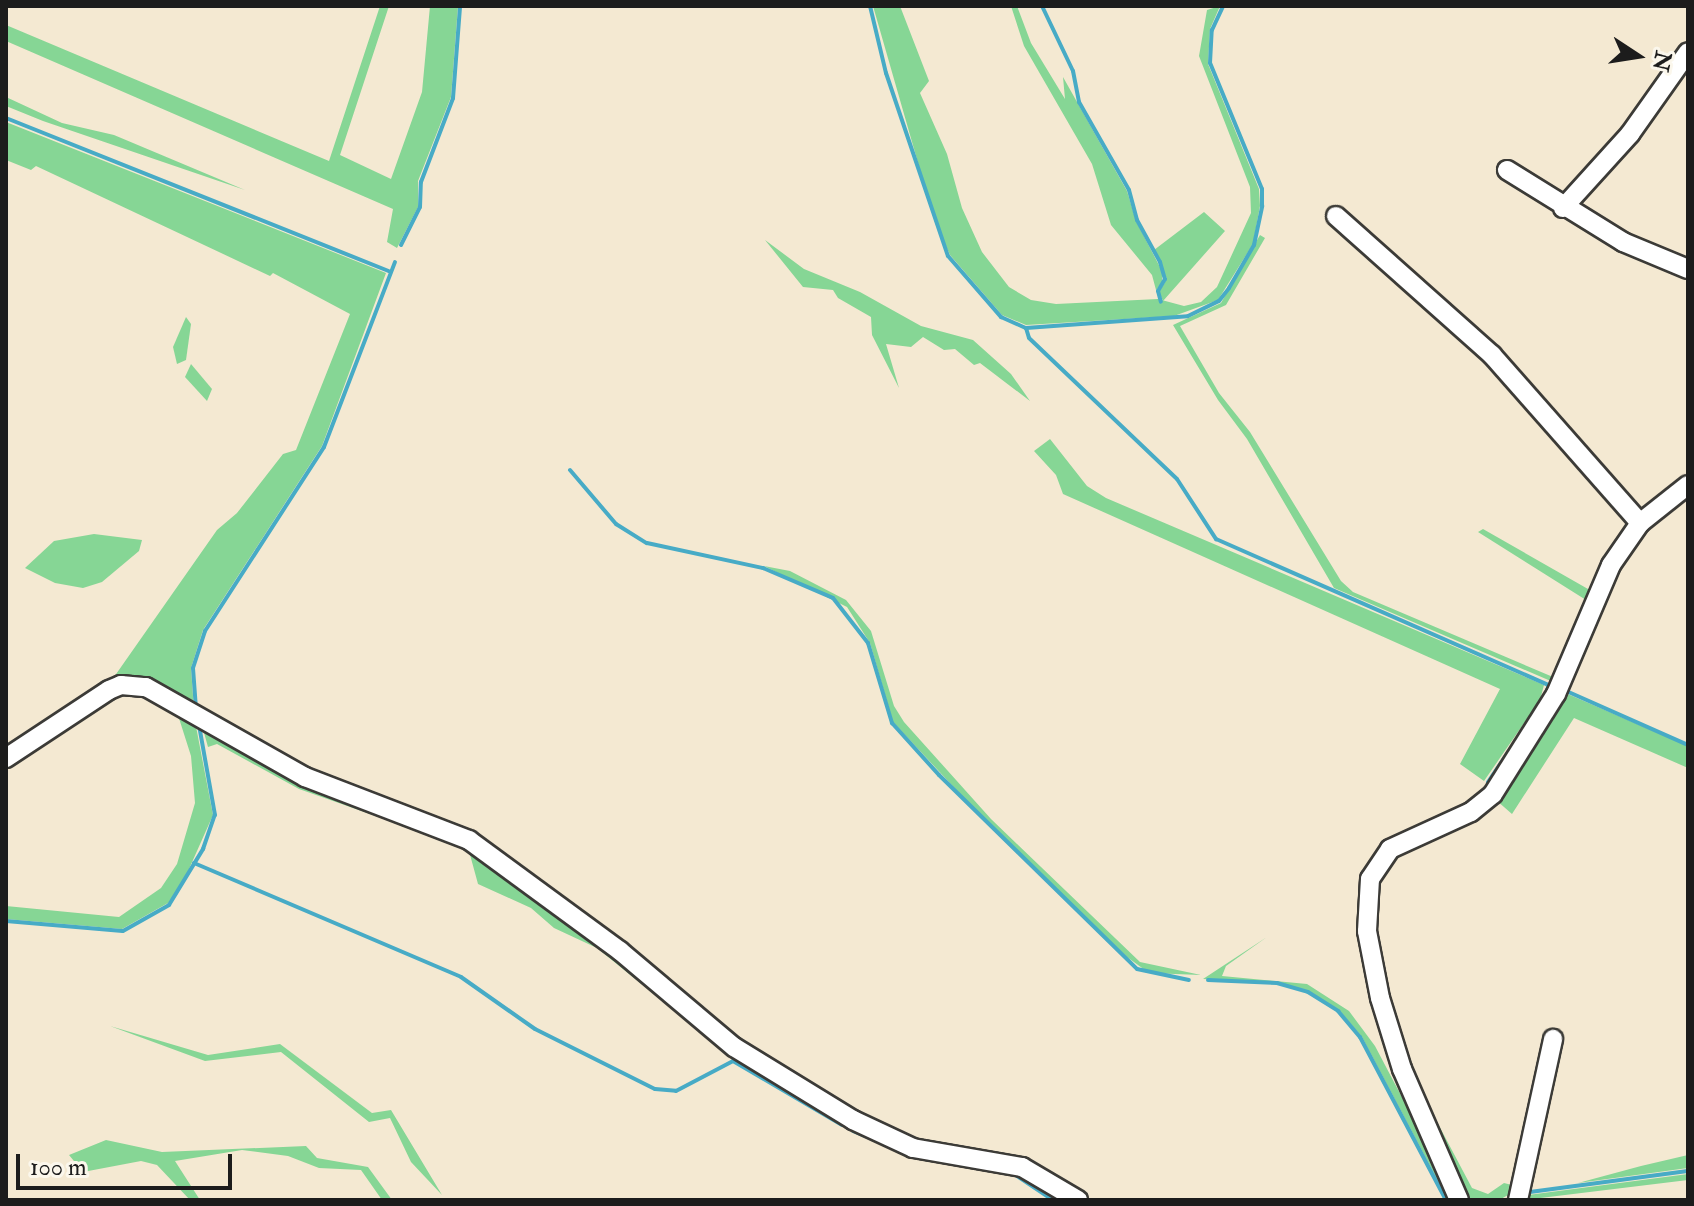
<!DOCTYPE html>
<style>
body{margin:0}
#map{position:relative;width:1694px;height:1206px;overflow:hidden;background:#f4e9d2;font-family:"IM FELL Double Pica",serif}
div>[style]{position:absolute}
.green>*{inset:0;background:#86d695}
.stream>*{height:4px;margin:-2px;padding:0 2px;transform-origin:2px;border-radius:2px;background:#47abc6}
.roads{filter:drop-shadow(2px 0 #3c3b37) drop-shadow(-2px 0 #3c3b37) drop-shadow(0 2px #3c3b37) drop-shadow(0 -2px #3c3b37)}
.minor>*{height:18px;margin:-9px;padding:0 9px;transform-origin:9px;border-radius:9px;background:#fff}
span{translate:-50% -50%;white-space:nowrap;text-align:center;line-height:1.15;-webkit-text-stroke:8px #fbf7ec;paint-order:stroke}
.frame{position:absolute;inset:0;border:8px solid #1c1c1c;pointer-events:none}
.north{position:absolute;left:1598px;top:16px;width:80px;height:80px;-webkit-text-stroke:6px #fbf7ec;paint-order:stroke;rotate:102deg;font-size:22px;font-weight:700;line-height:32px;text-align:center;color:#1c1c1c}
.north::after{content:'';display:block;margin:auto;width:28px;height:36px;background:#1c1c1c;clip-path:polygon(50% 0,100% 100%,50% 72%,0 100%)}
.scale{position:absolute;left:16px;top:1154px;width:216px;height:36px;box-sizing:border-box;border:4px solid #1c1c1c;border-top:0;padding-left:10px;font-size:24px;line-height:28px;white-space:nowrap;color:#1c1c1c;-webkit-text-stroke:6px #fbf7ec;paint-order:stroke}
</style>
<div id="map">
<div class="green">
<div style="clip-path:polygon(380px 6px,389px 6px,340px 155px,391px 179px,422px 92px,430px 6px,458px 6px,451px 97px,418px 181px,418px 207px,397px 248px,387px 242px,393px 209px,6px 41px,6px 25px,329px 161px)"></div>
<div style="clip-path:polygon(873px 6px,900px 6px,929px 81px,920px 93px,947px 154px,962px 208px,982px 252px,1009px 287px,1031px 300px,1056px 304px,1158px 299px,1184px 306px,1201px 302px,1217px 287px,1251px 213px,1250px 187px,1199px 56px,1207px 10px,1220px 6px,1210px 29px,1208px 64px,1259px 189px,1260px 206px,1253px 244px,1218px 300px,1174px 316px,1026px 325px,1002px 315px,950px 255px,935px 222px)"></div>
<div style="clip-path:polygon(1011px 6px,1017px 6px,1031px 43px,1065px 99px,1063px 77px,1127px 191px,1136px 221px,1162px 271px,1162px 283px,1156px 290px,1152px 275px,1111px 225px,1092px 164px,1024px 46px)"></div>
<div style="clip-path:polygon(6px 97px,62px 123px,114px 135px,245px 190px,43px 121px,6px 106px)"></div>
<div style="clip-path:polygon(6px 122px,386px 273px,322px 446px,203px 630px,191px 668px,194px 710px,169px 694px,107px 687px,217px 530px,237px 513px,283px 454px,296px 450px,350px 314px,273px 273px,270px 276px,36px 166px,31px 170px,6px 160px)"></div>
<div style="clip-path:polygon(1204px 212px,1225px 231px,1163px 301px,1159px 292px,1167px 279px,1154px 250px)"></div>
<div style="clip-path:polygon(1260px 235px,1265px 238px,1226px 305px,1180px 326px,1219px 393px,1250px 432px,1341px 581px,1353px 592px,1553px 677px,1578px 631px,1586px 600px,1478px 532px,1483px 529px,1595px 593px,1546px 702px,1553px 682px,1334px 588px,1247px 439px,1218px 400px,1173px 325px,1221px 303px)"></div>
<div style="clip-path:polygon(765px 240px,804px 269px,860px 292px,921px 326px,973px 340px,1011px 374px,1030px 401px,980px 363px,974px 365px,955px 349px,944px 350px,923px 337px,911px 347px,886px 344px,899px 388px,872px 335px,871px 317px,838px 298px,833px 290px,803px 287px)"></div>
<div style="clip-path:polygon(186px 317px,191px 324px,186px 360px,177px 364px,173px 347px)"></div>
<div style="clip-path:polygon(191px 364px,212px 389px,207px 401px,185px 377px)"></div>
<div style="clip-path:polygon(1050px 439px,1087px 486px,1106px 498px,1544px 685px,1540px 700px,1484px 781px,1460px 764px,1500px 689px,1063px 494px,1056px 475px,1034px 451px)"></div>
<div style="clip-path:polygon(94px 534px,142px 540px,139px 551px,102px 582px,83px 588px,55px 583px,25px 568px,54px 541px)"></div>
<div style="clip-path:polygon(764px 566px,790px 571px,846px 600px,871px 631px,894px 706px,904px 722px,991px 819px,1140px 962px,1201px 975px,1149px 973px,1127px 957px,990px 826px,893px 722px,870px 643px,847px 607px)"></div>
<div style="clip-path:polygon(1563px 692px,1688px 746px,1688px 768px,1574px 718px,1512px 814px,1496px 800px)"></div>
<div style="clip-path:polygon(177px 712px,194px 716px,213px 815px,181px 887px,168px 903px,122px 929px,6px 919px,6px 906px,119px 917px,161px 888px,177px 864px,195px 803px,191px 756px)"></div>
<div style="clip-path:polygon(203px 729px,458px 835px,843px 1122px,733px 1058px,597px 948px,554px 928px,531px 908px,478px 884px,469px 851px,461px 846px,299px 789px,217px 744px,208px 747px)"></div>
<div style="clip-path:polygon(1267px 937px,1226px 966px,1222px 976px,1307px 984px,1349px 1011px,1375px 1046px,1456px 1200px,1448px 1200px,1362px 1037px,1339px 1010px,1309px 991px,1278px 982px,1203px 979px)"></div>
<div style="clip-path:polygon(110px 1026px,208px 1055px,280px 1044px,372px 1113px,391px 1110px,442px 1195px,411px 1162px,390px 1118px,369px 1122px,281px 1052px,205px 1061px)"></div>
<div style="clip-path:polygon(1419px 1088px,1472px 1188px,1488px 1194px,1504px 1183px,1512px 1185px,1518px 1171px,1512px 1200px,1508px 1200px,1510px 1194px,1499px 1200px,1465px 1200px)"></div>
<div style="clip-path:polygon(106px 1140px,162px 1152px,306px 1146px,317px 1158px,368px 1167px,392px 1200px,382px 1200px,361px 1170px,319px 1168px,288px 1156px,242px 1150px,175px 1161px,200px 1200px,190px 1200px,157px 1165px,141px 1161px,83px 1172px,69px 1155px)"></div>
<div style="clip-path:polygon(1688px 1155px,1688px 1168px,1578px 1183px,1641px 1166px)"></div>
<div style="clip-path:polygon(1688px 1174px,1688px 1180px,1524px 1200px,1528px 1195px)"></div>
</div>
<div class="stream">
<div style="left:870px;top:6px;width:69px;rotate:76.6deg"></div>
<div style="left:886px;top:73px;width:193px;rotate:71.3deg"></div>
<div style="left:948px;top:256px;width:81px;rotate:49deg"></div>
<div style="left:1001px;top:317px;width:27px;rotate:24deg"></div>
<div style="left:1026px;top:328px;width:162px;rotate:-4.2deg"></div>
<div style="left:1188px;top:316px;width:34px;rotate:-26deg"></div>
<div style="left:1219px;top:301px;width:16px;rotate:-52deg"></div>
<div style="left:1229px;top:288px;width:50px;rotate:-59.8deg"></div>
<div style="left:1254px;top:245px;width:40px;rotate:-78deg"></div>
<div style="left:1262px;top:206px;width:17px;rotate:-90deg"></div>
<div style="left:1262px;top:189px;width:136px;rotate:-112.4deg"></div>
<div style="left:1210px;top:63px;width:33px;rotate:-87deg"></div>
<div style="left:1212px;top:30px;width:26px;rotate:-65deg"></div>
<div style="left:1042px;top:6px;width:72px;rotate:64.5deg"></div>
<div style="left:1073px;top:71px;width:32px;rotate:79deg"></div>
<div style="left:1079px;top:102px;width:101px;rotate:60.4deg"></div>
<div style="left:1129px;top:190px;width:31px;rotate:75deg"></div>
<div style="left:1137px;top:220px;width:48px;rotate:61.3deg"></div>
<div style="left:1160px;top:262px;width:18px;rotate:74deg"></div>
<div style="left:1165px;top:279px;width:14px;rotate:120deg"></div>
<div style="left:1158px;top:291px;width:11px;rotate:75deg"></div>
<div style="left:6px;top:118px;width:412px;rotate:21.8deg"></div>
<div style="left:401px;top:245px;width:42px;rotate:-63.4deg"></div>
<div style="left:420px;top:207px;width:25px;rotate:-88deg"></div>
<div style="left:421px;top:182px;width:90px;rotate:-69.1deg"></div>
<div style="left:453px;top:98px;width:92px;rotate:-85.6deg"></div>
<div style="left:1026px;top:328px;width:10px;rotate:73deg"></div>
<div style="left:1029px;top:338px;width:204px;rotate:43.6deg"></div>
<div style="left:1177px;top:479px;width:72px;rotate:57deg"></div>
<div style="left:1216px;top:539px;width:364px;rotate:23.7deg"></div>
<div style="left:1549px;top:685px;width:14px;rotate:111deg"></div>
<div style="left:570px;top:470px;width:71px;rotate:49.6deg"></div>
<div style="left:616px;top:524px;width:36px;rotate:32deg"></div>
<div style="left:647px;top:543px;width:119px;rotate:12.2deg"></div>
<div style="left:763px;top:568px;width:76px;rotate:23.2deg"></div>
<div style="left:833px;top:598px;width:57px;rotate:52.1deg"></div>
<div style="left:868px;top:643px;width:84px;rotate:73.3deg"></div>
<div style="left:892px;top:723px;width:70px;rotate:47.9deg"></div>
<div style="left:939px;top:775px;width:277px;rotate:44.4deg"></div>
<div style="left:1137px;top:969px;width:53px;rotate:11.9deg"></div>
<div style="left:1564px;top:690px;width:136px;rotate:23.9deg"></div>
<div style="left:196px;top:709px;width:41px;rotate:-94.2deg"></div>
<div style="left:193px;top:668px;width:39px;rotate:-72deg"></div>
<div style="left:205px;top:631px;width:219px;rotate:-57.1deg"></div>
<div style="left:324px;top:447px;width:198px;rotate:-69deg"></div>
<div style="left:1488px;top:782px;width:57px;rotate:-55.8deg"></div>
<div style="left:194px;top:863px;width:290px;rotate:23.1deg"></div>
<div style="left:461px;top:977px;width:90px;rotate:35.1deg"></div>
<div style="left:535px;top:1029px;width:134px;rotate:26.6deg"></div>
<div style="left:655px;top:1089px;width:21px;rotate:5deg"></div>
<div style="left:676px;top:1091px;width:64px;rotate:-27.8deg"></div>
<div style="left:733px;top:1061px;width:126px;rotate:30.4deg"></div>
<div style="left:6px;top:921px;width:117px;rotate:4.9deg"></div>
<div style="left:123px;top:931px;width:53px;rotate:-29.5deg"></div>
<div style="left:169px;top:905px;width:66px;rotate:-58.7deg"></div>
<div style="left:203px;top:849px;width:36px;rotate:-71deg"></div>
<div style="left:215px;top:815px;width:91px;rotate:-100.1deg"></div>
<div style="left:1208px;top:980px;width:69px;rotate:2.5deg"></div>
<div style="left:1277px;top:983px;width:32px;rotate:16deg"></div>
<div style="left:1308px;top:992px;width:36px;rotate:32deg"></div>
<div style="left:1338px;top:1011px;width:34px;rotate:50deg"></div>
<div style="left:1360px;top:1037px;width:184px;rotate:62.2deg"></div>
<div style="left:853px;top:1131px;width:52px;rotate:22.6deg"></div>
<div style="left:1011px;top:1172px;width:50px;rotate:33.7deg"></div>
<div style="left:1530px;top:1192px;width:159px;rotate:-7.6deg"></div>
</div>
<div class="roads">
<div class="minor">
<div style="left:1507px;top:170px;width:137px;rotate:31.8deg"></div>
<div style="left:1623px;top:242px;width:70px;rotate:22.6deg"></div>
<div style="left:1563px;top:208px;width:100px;rotate:-47.8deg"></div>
<div style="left:1630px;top:134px;width:100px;rotate:-54.7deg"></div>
<div style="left:1336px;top:216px;width:209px;rotate:41.7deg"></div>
<div style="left:1492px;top:355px;width:224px;rotate:48.6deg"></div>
<div style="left:6px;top:758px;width:123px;rotate:-33.4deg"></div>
<div style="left:109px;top:690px;width:13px;rotate:-23deg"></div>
<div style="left:121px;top:685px;width:25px;rotate:5deg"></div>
<div style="left:146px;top:687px;width:183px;rotate:29.5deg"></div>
<div style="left:305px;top:777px;width:176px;rotate:21deg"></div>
<div style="left:469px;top:840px;width:187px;rotate:36.3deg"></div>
<div style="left:620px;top:951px;width:149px;rotate:40.1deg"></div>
<div style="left:734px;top:1047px;width:140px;rotate:31.5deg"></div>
<div style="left:853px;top:1120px;width:66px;rotate:25deg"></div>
<div style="left:913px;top:1148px;width:111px;rotate:9.9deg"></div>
<div style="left:1022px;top:1167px;width:65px;rotate:30.5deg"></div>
<div style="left:1459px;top:1200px;width:143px;rotate:-113.5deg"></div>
<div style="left:1402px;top:1069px;width:74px;rotate:-107.2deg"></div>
<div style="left:1380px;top:998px;width:68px;rotate:-101deg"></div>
<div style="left:1367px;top:931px;width:52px;rotate:-86.7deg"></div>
<div style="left:1370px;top:879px;width:36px;rotate:-56deg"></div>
<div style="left:1390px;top:849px;width:89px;rotate:-24.6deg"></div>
<div style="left:1471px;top:812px;width:28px;rotate:-39deg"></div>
<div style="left:1493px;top:794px;width:118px;rotate:-57.8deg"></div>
<div style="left:1556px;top:694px;width:140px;rotate:-66.9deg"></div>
<div style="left:1611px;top:565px;width:51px;rotate:-55.4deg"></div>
<div style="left:1640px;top:523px;width:61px;rotate:-38.4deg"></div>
<div style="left:1518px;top:1200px;width:165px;rotate:-77.7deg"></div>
</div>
</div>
<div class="frame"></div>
<div class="north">N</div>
<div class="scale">100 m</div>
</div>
